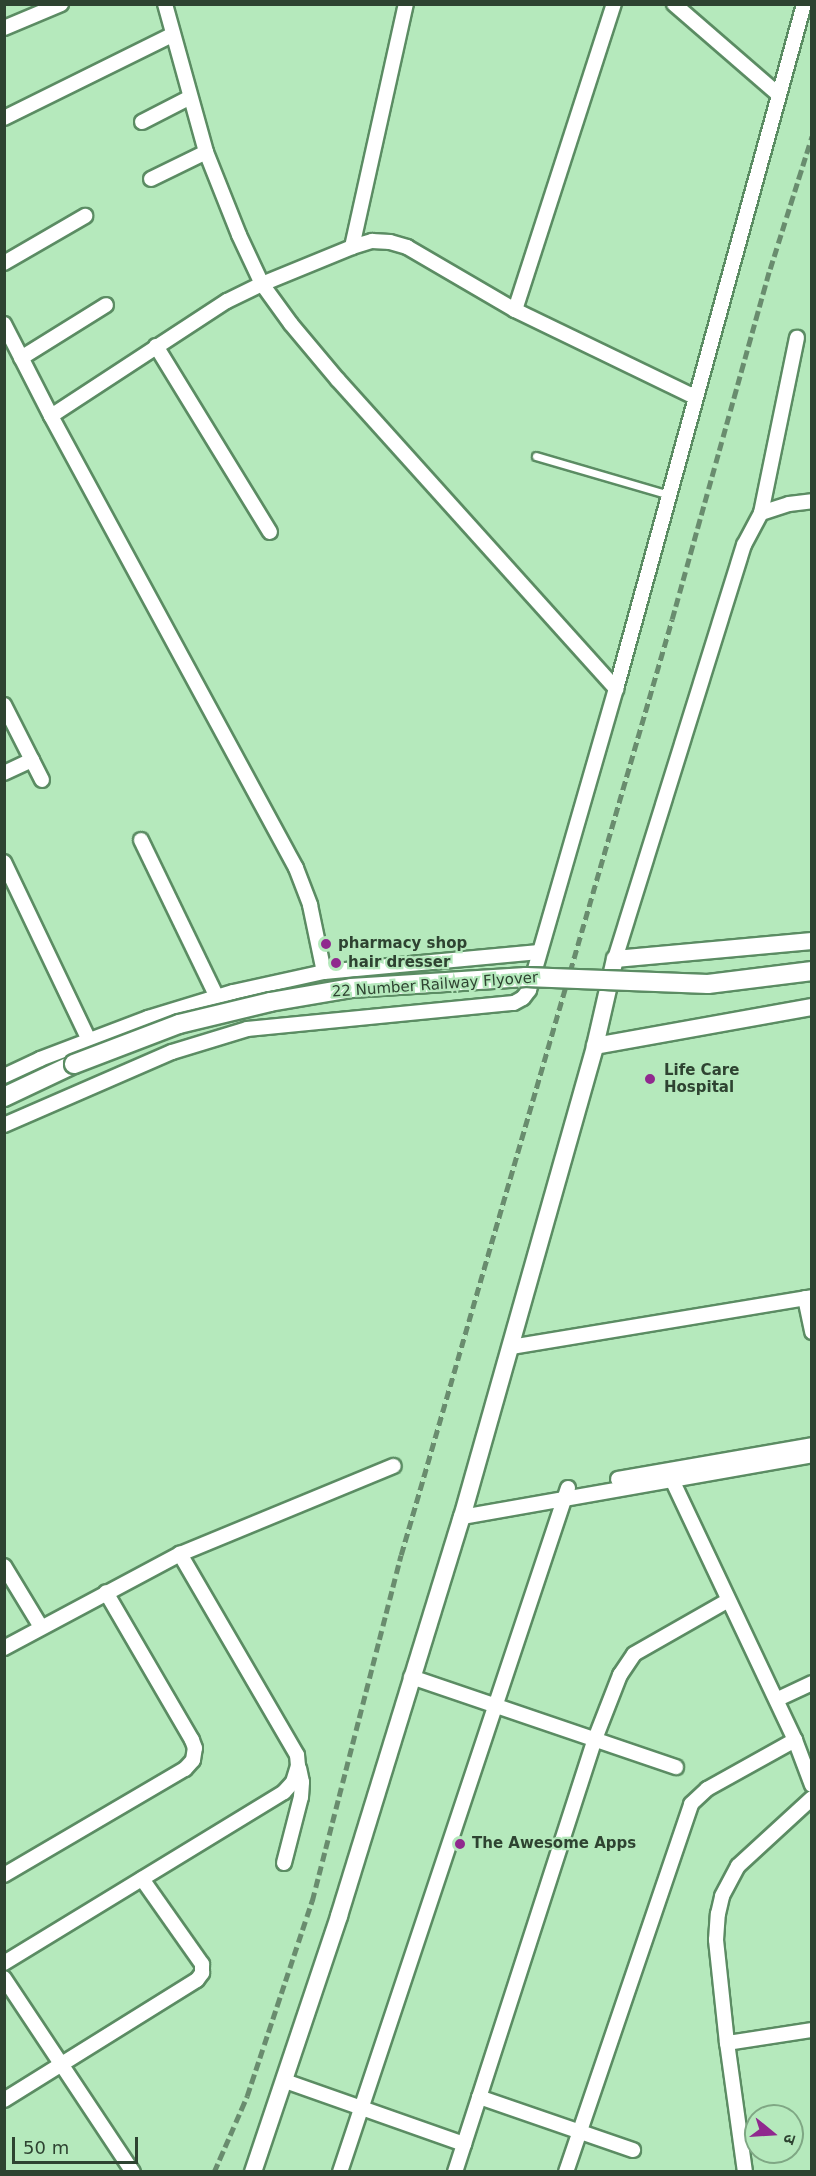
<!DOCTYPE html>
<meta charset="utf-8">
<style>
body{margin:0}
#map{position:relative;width:816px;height:2176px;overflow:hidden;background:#b5e9bc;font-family:"DejaVu Sans","Noto Sans Devanagari",sans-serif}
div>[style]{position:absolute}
.roads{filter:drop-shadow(2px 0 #5b8c63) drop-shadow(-2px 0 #5b8c63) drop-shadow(0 2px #5b8c63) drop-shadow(0 -2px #5b8c63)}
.service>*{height:7px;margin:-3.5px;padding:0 3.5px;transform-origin:3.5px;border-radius:3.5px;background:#fff}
.minor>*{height:14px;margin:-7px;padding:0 7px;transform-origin:7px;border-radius:7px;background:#fff}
.tertiary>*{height:16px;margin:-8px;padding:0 8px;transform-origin:8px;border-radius:8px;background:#fff}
.secondary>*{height:18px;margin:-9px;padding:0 9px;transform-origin:9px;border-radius:9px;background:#fff}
.rail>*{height:4.5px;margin-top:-2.25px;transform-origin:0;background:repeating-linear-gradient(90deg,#698c6e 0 9px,transparent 0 13.5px)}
.bridges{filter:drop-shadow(2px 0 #5b8c63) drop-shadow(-2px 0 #5b8c63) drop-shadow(0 2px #5b8c63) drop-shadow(0 -2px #5b8c63)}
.secondary-bridge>*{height:18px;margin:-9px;padding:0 9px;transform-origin:9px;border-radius:9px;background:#fff}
.dots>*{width:16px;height:16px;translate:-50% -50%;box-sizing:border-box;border:3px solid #b5e9bc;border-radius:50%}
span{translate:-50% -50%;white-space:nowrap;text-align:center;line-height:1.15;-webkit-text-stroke:4.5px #b5e9bc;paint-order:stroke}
.poi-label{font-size:15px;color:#2e4331;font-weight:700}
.left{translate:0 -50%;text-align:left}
.street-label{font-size:15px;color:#2e4331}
.frame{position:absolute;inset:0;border:6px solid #2e4331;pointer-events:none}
.north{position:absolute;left:744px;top:2104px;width:60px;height:60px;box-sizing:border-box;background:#b5e9bc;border:2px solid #7fa784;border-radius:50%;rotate:108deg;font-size:16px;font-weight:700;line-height:24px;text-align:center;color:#2e4331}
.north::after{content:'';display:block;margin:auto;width:21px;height:27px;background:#90298e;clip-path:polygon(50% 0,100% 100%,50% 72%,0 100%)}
.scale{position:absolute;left:12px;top:2137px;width:126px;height:27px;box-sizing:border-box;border:3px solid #2e4331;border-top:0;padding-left:8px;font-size:18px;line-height:21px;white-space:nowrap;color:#2e4331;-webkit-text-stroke:4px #b5e9bc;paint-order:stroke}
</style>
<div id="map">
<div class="roads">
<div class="service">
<div style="left:536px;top:456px;width:139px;rotate:16.3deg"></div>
</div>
<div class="minor">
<div style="left:165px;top:4px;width:154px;rotate:74.5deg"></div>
<div style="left:206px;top:152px;width:89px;rotate:68.3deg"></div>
<div style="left:239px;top:235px;width:54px;rotate:64.9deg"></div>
<div style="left:262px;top:284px;width:49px;rotate:54.1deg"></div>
<div style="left:291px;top:324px;width:73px;rotate:50deg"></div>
<div style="left:338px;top:380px;width:416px;rotate:48deg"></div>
<div style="left:674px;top:4px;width:138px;rotate:40.9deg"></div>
<div style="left:4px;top:28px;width:62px;rotate:-22.8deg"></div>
<div style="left:4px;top:118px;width:187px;rotate:-26.3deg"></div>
<div style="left:142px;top:122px;width:53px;rotate:-27.1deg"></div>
<div style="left:151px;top:179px;width:61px;rotate:-26.1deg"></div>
<div style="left:352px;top:247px;width:249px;rotate:-77.5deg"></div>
<div style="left:4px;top:263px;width:94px;rotate:-30.1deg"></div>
<div style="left:515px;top:310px;width:322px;rotate:-72.1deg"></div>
<div style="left:4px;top:324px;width:103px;rotate:62.9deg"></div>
<div style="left:51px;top:416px;width:514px;rotate:61.54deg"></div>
<div style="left:296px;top:868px;width:40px;rotate:69deg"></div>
<div style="left:310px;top:905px;width:68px;rotate:78.2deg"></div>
<div style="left:156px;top:346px;width:218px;rotate:58.5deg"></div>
<div style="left:21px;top:358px;width:100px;rotate:-31.9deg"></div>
<div style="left:51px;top:416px;width:210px;rotate:-33.2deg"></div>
<div style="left:227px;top:301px;width:39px;rotate:-26deg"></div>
<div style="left:262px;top:284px;width:97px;rotate:-22.3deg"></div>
<div style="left:352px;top:247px;width:21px;rotate:-17deg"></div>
<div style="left:372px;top:241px;width:18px;rotate:3deg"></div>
<div style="left:390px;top:242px;width:18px;rotate:16deg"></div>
<div style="left:407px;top:247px;width:125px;rotate:30.3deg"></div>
<div style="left:515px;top:310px;width:200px;rotate:25.8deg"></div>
<div style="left:761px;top:513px;width:29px;rotate:-18deg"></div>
<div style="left:789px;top:504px;width:23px;rotate:-7deg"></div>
<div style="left:4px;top:705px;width:84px;rotate:63.1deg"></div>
<div style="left:4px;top:773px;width:31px;rotate:-25deg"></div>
<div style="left:141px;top:840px;width:174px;rotate:64.2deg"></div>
<div style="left:4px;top:862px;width:197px;rotate:64.5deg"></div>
<div style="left:615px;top:959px;width:434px;rotate:-72.7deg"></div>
<div style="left:744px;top:545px;width:36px;rotate:-62deg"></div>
<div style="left:761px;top:513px;width:179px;rotate:-78.4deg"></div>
<div style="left:4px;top:1076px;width:40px;rotate:-25deg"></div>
<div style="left:40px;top:1059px;width:116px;rotate:-20.8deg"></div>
<div style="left:148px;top:1018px;width:89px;rotate:-17deg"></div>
<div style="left:233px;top:992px;width:93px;rotate:-12.4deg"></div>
<div style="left:324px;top:972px;width:216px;rotate:-5.3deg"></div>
<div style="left:4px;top:1125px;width:183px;rotate:-23.5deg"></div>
<div style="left:172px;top:1052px;width:78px;rotate:-17deg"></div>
<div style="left:247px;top:1029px;width:268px;rotate:-5.6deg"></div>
<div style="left:514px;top:1003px;width:10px;rotate:-29deg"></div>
<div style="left:523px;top:998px;width:10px;rotate:-53deg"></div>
<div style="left:529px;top:990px;width:313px;rotate:-73.9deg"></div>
<div style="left:616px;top:689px;width:710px;rotate:-74.65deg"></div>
<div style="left:805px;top:1298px;width:35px;rotate:78deg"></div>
<div style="left:511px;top:1347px;width:305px;rotate:-9.4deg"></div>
<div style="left:618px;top:1479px;width:197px;rotate:-9.9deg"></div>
<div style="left:462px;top:1517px;width:355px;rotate:-10deg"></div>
<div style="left:4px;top:1566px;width:71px;rotate:58.8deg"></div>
<div style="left:4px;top:1648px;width:200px;rotate:-28.1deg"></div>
<div style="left:180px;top:1554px;width:231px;rotate:-22.4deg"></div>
<div style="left:411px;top:1677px;width:280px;rotate:18.8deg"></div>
<div style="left:778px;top:1699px;width:38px;rotate:-25deg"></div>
<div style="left:795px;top:1740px;width:48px;rotate:69.3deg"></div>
<div style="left:284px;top:1863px;width:68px;rotate:-75.6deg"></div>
<div style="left:301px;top:1797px;width:15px;rotate:-86deg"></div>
<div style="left:302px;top:1782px;width:14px;rotate:-102deg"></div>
<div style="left:4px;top:1875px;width:210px;rotate:-30.4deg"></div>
<div style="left:185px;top:1769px;width:12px;rotate:-48deg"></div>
<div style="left:193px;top:1760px;width:12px;rotate:-81deg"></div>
<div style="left:195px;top:1748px;width:9px;rotate:-111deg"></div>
<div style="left:192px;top:1740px;width:171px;rotate:-120.2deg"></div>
<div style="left:4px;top:1963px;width:328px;rotate:-31.4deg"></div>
<div style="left:284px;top:1792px;width:13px;rotate:-48deg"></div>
<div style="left:293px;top:1782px;width:17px;rotate:-73deg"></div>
<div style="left:298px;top:1766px;width:11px;rotate:-95deg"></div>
<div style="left:297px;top:1755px;width:233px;rotate:-120.2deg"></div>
<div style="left:4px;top:1978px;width:233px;rotate:56.4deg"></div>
<div style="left:727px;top:2043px;width:86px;rotate:-8.7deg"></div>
<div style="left:285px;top:2081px;width:190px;rotate:19.4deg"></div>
<div style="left:479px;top:2097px;width:163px;rotate:19deg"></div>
<div style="left:4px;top:2100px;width:227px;rotate:-31.9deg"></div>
<div style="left:197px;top:1980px;width:9px;rotate:-54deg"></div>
<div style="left:202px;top:1973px;width:9px;rotate:-90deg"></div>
<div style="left:202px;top:1964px;width:104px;rotate:-125.2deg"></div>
<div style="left:340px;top:2172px;width:721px;rotate:-71.57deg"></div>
<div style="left:455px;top:2172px;width:455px;rotate:-72.1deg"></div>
<div style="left:595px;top:1739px;width:69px;rotate:-68.7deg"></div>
<div style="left:620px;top:1675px;width:25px;rotate:-56deg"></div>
<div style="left:634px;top:1654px;width:107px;rotate:-29.7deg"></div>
<div style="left:566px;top:2172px;width:389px;rotate:-71.2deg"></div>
<div style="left:691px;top:1804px;width:22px;rotate:-43deg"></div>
<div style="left:707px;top:1789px;width:101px;rotate:-29.1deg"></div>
<div style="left:795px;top:1740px;width:288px;rotate:-115.3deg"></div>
<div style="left:745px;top:2172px;width:130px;rotate:-97.9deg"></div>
<div style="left:727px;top:2043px;width:104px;rotate:-96.1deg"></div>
<div style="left:716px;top:1940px;width:26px;rotate:-86deg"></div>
<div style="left:718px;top:1914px;width:18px;rotate:-77deg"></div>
<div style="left:722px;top:1896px;width:34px;rotate:-62deg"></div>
<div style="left:738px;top:1866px;width:100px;rotate:-42.6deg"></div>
</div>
<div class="tertiary">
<div style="left:595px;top:1046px;width:220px;rotate:-10.2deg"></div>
<div style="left:253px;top:2172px;width:270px;rotate:-71.4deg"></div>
<div style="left:339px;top:1916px;width:418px;rotate:-72.9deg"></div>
<div style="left:462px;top:1517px;width:489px;rotate:-74.2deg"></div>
<div style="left:595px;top:1046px;width:89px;rotate:-77.1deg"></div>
<div style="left:615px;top:959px;width:198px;rotate:-5.2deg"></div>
</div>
<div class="secondary">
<div style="left:4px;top:1097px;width:77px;rotate:-25.2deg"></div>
</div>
</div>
<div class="rail">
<div style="left:214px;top:2172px;width:83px;rotate:-66.5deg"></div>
<div style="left:247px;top:2096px;width:206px;rotate:-71.6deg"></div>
<div style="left:312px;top:1901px;width:357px;rotate:-75.6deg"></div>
<div style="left:401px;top:1555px;width:974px;rotate:-73.85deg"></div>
<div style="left:672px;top:619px;width:363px;rotate:-74.4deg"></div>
<div style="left:770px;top:269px;width:139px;rotate:-72.5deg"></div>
</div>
<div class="bridges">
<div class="secondary-bridge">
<div style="left:74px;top:1064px;width:112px;rotate:-20.9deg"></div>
<div style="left:179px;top:1024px;width:94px;rotate:-13.6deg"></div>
<div style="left:270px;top:1002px;width:82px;rotate:-9.8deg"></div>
<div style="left:351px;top:988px;width:175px;rotate:-3.6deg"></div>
<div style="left:526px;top:977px;width:182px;rotate:2.2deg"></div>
<div style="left:708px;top:984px;width:105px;rotate:-7.1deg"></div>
</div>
</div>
<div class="dots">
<div style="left:326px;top:944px;background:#90298e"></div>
<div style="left:336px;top:963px;background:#90298e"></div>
<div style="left:650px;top:1079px;background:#90298e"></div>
<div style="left:460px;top:1844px;background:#90298e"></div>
</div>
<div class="poi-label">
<span class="left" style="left:338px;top:944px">pharmacy shop</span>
<span class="left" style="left:348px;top:963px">hair dresser</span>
<span class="left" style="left:664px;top:1079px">Life Care<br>Hospital</span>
<span class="left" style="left:472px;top:1844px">The Awesome Apps</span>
</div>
<div class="street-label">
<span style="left:435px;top:985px;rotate:-4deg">22 Number Railway Flyover</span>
</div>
<div class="frame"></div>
<div class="north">उ</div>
<div class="scale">50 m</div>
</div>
